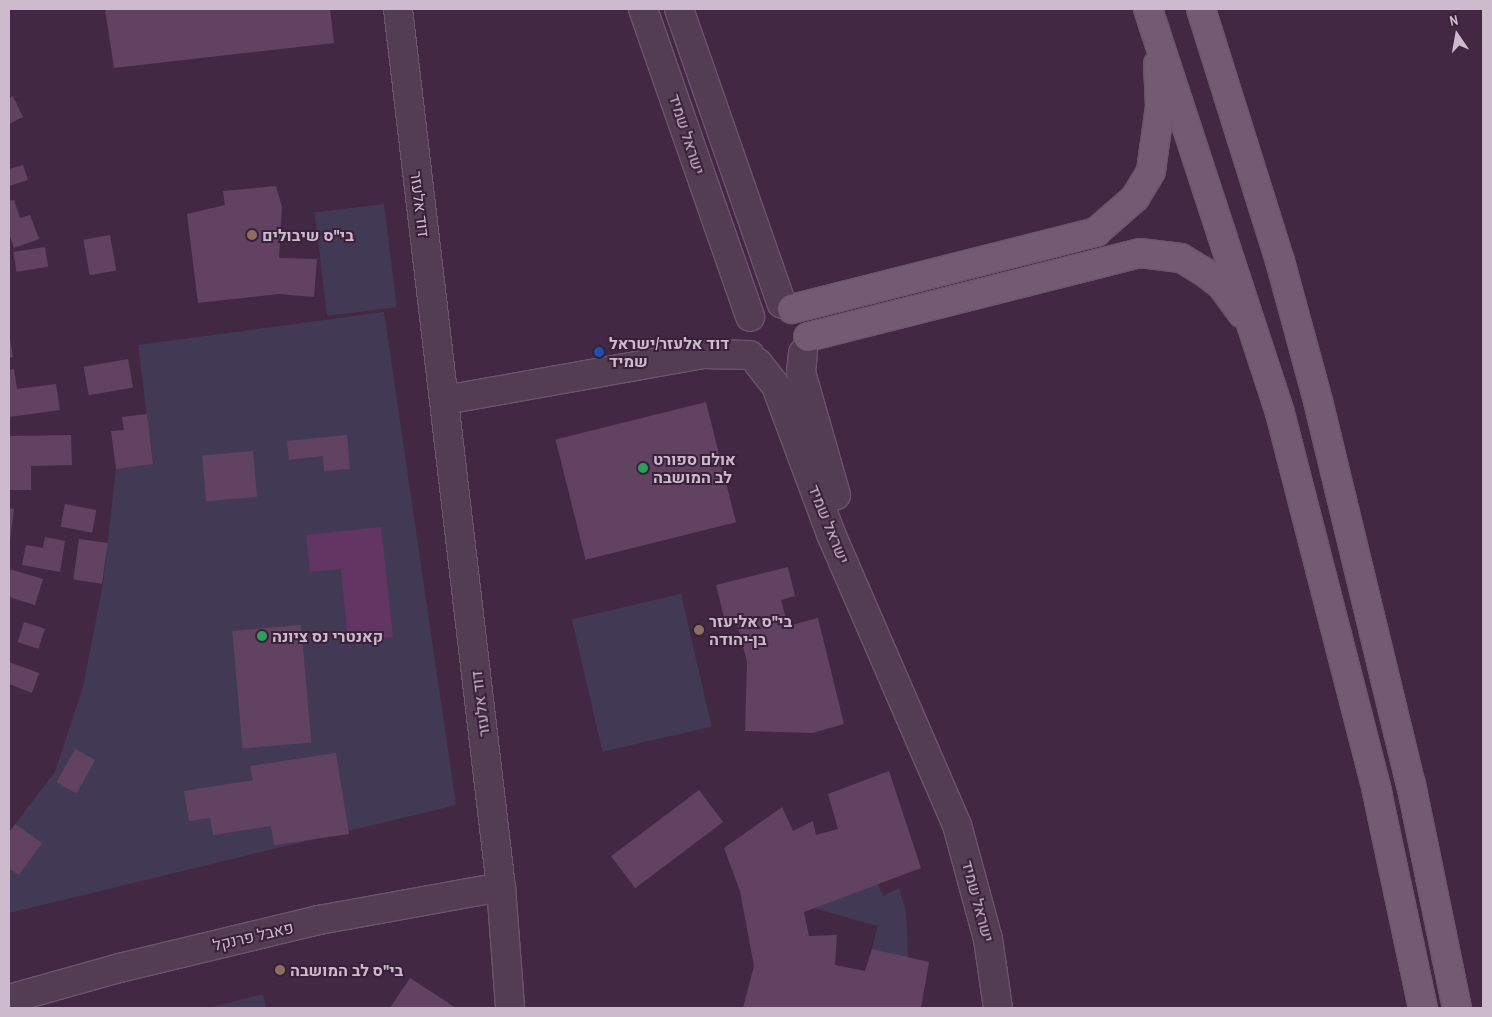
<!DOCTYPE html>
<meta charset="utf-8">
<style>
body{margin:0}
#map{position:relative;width:1492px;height:1017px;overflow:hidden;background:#432844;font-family:"Archivo Narrow",Heebo,sans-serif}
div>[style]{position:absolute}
.green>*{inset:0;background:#423a55;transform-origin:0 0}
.water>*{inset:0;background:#623562}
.building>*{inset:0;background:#614261;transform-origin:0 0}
.roads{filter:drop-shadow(1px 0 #6b556b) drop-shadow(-1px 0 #6b556b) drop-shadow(0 1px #6b556b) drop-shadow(0 -1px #6b556b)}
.minor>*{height:28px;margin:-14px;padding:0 14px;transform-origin:14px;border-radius:14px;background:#533d53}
.major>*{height:28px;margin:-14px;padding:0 14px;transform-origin:14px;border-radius:14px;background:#735b73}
.dots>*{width:14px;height:14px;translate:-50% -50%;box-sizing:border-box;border:2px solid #392139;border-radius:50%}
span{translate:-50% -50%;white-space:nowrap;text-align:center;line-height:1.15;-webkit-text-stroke:4px #392139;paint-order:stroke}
.street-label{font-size:16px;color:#cdbacc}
.poi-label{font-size:16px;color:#cdbacc;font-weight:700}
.left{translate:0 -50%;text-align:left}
.frame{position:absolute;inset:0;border:10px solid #cdbacc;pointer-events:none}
.north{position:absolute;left:1432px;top:10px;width:50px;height:50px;-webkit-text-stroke:4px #392139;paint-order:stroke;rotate:348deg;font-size:14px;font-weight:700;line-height:20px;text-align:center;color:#cdbacc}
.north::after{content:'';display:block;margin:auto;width:18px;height:22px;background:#cdbacc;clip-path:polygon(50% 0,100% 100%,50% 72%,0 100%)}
</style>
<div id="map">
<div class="green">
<div style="left:384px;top:204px;width:104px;height:70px;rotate:83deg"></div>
<div style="clip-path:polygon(384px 312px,456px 805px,9px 913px,9px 832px,55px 772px,83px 687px,103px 584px,116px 469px,153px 463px,138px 345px)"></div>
<div style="left:681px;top:594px;width:136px;height:112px;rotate:77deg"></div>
<div style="clip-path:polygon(878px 884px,883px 896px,899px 888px,906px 912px,908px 958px,872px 949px,878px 926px,813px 908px)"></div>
<div style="clip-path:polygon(263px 994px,266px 1008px,209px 1008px)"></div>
</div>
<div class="water">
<div style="clip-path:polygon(381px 527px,393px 637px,348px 642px,341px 569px,310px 572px,306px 535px)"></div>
</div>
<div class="building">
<div style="clip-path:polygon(105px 9px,330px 9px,334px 43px,114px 68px)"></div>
<div style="clip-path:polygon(13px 96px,23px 117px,9px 124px,9px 98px)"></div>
<div style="clip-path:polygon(23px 165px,28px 180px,9px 186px,9px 169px)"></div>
<div style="clip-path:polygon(276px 186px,282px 207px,279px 258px,317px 259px,314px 297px,279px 294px,198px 303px,187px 214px,225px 205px,223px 191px)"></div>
<div style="clip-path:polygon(14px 200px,20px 218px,30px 215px,39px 239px,14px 248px,9px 233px,9px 201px)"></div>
<div style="left:110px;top:235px;width:36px;height:27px;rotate:80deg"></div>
<div style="left:45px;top:247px;width:20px;height:32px;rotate:81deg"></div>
<div style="clip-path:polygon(9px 333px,13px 357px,9px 358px)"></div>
<div style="left:128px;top:359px;width:29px;height:45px;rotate:80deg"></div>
<div style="clip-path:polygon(14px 369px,17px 389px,56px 384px,60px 410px,9px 417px,9px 370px)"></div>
<div style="left:706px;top:402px;width:124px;height:155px;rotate:76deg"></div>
<div style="clip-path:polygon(147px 414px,153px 464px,116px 469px,111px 431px,124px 430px,122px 417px)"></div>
<div style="clip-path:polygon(71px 435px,72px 465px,31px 466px,31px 490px,9px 490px,9px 436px)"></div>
<div style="clip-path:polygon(347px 435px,350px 469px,324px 471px,323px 456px,289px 460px,287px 441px)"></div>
<div style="left:253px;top:451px;width:46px;height:51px;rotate:85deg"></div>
<div style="left:65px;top:504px;width:32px;height:23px;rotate:11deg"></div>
<div style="clip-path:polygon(9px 508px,14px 509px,10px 540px,9px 540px)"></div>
<div style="clip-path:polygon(45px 537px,65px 541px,60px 572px,22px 565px,26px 545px,43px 548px)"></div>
<div style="left:79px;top:539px;width:29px;height:41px;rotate:8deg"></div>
<div style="clip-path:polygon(788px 567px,795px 596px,781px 600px,788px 626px,818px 618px,844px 724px,812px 733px,745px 731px,747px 662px,736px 619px,725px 621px,716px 585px)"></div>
<div style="clip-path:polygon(9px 569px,43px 579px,35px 605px,9px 597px)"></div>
<div style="left:24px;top:622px;width:22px;height:21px;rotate:18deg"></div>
<div style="left:301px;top:625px;width:118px;height:69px;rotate:85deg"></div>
<div style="clip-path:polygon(9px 662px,39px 673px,32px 693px,9px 684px)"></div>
<div style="left:75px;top:749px;width:23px;height:38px;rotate:29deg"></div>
<div style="clip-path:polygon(336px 753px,349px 834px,274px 845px,271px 826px,213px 835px,210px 818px,189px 821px,184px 791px,253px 780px,250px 766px)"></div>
<div style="clip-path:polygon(889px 771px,921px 868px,804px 912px,809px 936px,837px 935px,835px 965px,865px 971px,872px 949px,929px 962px,921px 1008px,743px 1008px,754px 966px,740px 891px,724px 848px,782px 807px,793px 831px,813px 821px,816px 835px,838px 829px,828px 794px)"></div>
<div style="left:699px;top:790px;width:40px;height:110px;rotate:53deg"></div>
<div style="clip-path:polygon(15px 824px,42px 843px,19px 875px,11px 870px,9px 873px,9px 833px)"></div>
<div style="clip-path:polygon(410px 978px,456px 1008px,390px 1008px)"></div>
</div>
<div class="roads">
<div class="minor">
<div style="left:398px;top:9px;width:884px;rotate:83.31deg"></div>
<div style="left:501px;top:887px;width:121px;rotate:85.7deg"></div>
<div style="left:643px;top:9px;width:326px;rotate:70.8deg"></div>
<div style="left:679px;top:9px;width:312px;rotate:70.8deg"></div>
<div style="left:803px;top:353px;width:19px;rotate:96deg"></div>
<div style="left:801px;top:372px;width:128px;rotate:74.1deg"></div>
<div style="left:758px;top:363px;width:29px;rotate:52deg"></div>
<div style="left:776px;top:386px;width:158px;rotate:69.6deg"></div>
<div style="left:831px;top:534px;width:317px;rotate:66.6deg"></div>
<div style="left:957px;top:825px;width:118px;rotate:74.8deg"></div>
<div style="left:988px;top:939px;width:70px;rotate:81.8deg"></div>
<div style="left:445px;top:400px;width:261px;rotate:-10.1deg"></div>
<div style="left:702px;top:354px;width:48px;rotate:1.2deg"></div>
<div style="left:9px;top:999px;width:114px;rotate:-15.7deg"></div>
<div style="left:119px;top:968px;width:206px;rotate:-13.5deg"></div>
<div style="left:319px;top:920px;width:185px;rotate:-10.3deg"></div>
</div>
<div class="major">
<div style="left:1148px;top:9px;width:425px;rotate:71.9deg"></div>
<div style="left:1280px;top:413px;width:391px;rotate:75.6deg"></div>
<div style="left:1377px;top:792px;width:221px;rotate:78deg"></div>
<div style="left:1201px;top:9px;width:264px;rotate:72.6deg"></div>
<div style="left:1280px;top:261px;width:145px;rotate:74.8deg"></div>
<div style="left:1318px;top:401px;width:394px;rotate:76.4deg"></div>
<div style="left:1411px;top:784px;width:229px;rotate:78.4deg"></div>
<div style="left:792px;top:309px;width:314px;rotate:-14.2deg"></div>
<div style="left:1096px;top:232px;width:52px;rotate:-41.1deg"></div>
<div style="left:1135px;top:198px;width:31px;rotate:-59deg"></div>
<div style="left:1151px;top:171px;width:66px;rotate:-82.1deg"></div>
<div style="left:1160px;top:106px;width:42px;rotate:-92.7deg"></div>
<div style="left:808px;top:337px;width:342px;rotate:-14.2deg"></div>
<div style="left:1140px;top:253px;width:41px;rotate:7deg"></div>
<div style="left:1181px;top:258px;width:26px;rotate:31deg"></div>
<div style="left:1203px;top:271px;width:24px;rotate:38deg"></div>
<div style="left:1222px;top:286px;width:34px;rotate:54deg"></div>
</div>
</div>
<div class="dots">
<div style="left:252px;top:235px;background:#8d6e63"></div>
<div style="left:599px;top:352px;background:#1a4fb4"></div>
<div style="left:643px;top:468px;background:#2e9e5b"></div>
<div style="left:699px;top:630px;background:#8d6e63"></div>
<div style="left:262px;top:636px;background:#2e9e5b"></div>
<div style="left:280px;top:970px;background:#8d6e63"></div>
</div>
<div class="street-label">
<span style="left:687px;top:134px;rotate:72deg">ישראל שמיד</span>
<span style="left:420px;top:204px;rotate:83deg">דוד אלעזר</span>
<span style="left:829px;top:524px;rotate:68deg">ישראל שמיד</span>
<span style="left:480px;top:704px;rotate:-97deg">דוד אלעזר</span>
<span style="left:978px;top:901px;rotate:75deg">ישראל שמיד</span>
<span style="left:253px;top:936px;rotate:-13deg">פאבל פרנקל</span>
</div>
<div class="poi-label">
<span class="left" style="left:262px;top:235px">בי"ס שיבולים</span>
<span class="left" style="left:609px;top:352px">דוד אלעזר/ישראל<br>שמיד</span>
<span class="left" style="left:653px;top:468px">אולם ספורט<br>לב המושבה</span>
<span class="left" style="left:709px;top:630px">בי"ס אליעזר<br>בן-יהודה</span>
<span class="left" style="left:272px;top:636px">קאנטרי נס ציונה</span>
<span class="left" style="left:290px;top:970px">בי"ס לב המושבה</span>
</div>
<div class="frame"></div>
<div class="north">N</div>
</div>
